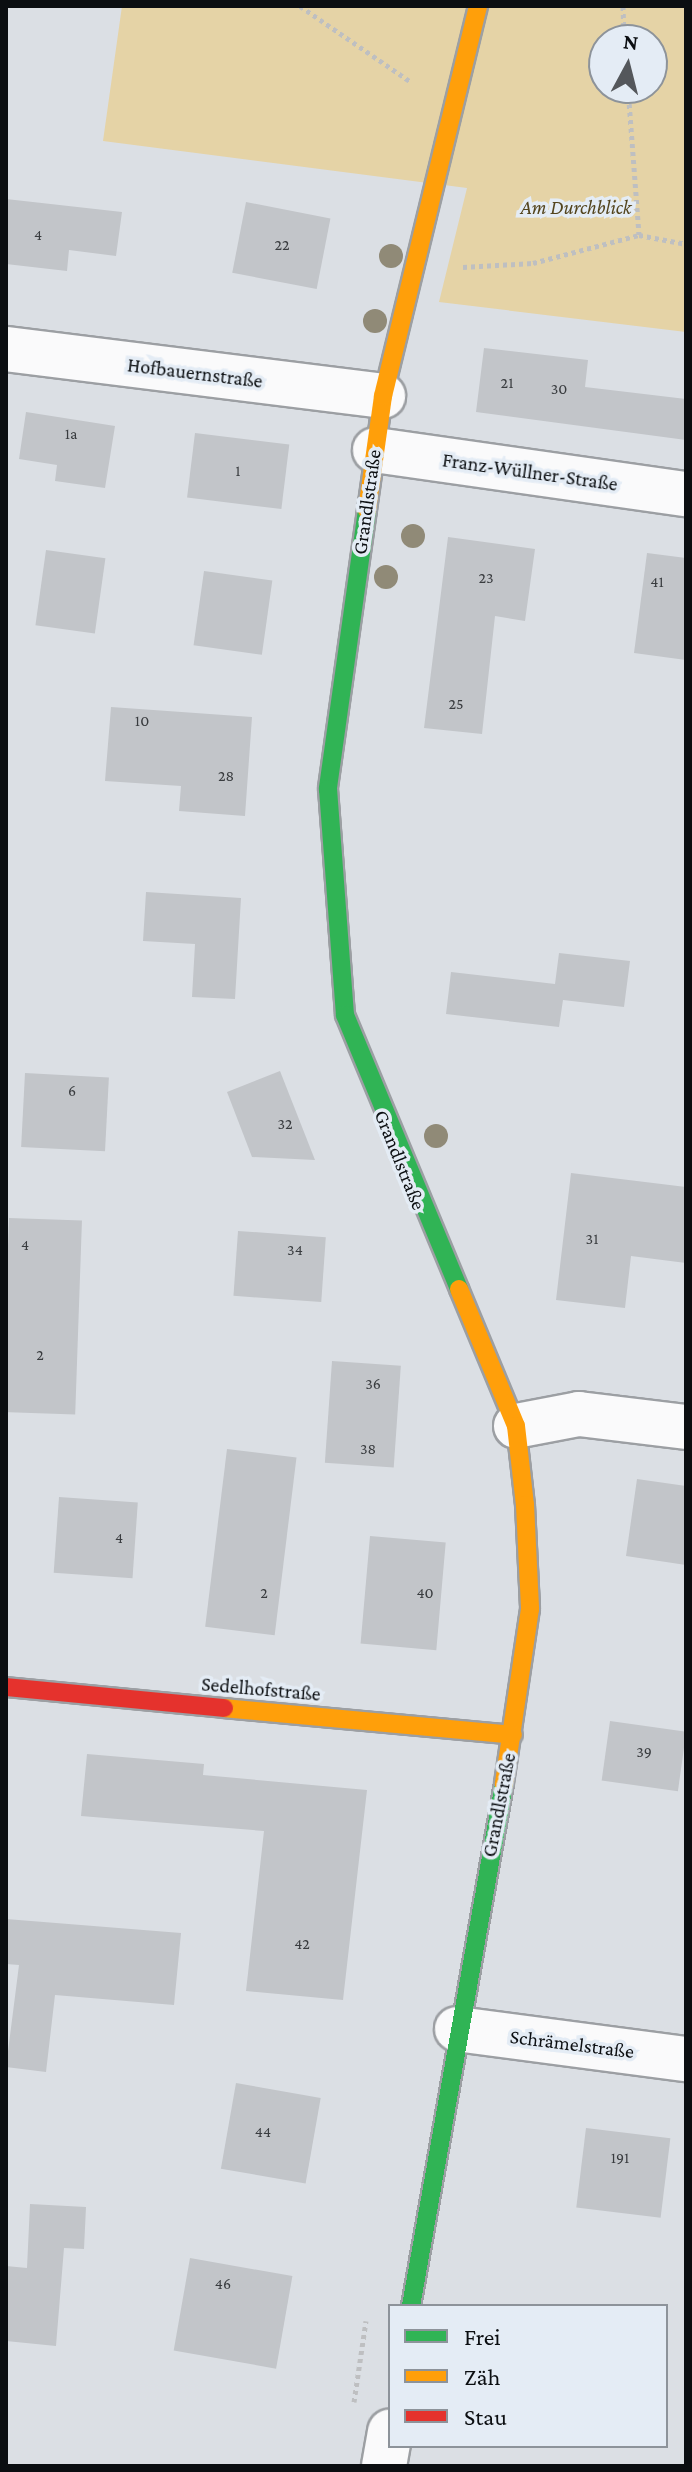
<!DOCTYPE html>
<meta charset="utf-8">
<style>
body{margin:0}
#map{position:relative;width:692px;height:2472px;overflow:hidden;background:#dbdfe4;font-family:"Crimson Pro",serif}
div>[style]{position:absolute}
.green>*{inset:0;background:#e5d3a6}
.building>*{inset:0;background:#c2c5c9;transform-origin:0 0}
.path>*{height:5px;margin-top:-2.5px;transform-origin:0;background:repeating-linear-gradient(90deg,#bebfc1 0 4px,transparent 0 8px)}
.roads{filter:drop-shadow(2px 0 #9c9fa3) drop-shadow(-2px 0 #9c9fa3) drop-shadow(0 2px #9c9fa3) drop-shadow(0 -2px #9c9fa3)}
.street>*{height:44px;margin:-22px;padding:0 22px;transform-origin:22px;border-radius:22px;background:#fafafb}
.fast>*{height:18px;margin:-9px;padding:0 9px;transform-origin:9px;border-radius:9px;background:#30b455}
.slow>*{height:18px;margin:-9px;padding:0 9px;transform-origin:9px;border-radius:9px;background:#ff9f0a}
.jam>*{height:18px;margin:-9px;padding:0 9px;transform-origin:9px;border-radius:9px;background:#e5322d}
.trees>*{width:24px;height:24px;margin:-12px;border-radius:50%;background:#908a77}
span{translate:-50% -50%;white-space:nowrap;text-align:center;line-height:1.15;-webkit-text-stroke:7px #e4ecf5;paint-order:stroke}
.number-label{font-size:16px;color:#393c3f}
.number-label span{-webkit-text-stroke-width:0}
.park-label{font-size:20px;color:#53441d;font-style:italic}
.street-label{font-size:20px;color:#0b0e11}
.frame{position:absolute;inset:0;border:8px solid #0b0e11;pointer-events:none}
.legend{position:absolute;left:388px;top:2304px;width:280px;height:144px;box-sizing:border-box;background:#e4ecf5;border:2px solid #8d939a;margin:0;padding:10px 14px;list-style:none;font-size:24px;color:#0b0e11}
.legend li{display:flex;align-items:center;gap:16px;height:40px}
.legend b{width:40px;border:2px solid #8d939a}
.north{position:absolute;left:588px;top:24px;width:80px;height:80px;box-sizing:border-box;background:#e4ecf5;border:2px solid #8d939a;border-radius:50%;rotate:7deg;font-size:22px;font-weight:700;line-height:32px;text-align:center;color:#0b0e11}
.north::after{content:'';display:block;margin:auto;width:28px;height:36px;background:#54575b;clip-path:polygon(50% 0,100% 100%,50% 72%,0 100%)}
</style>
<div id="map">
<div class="green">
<div style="clip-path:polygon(evenodd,122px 6px,686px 6px,686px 332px,439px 302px,467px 188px,103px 141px,122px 6px,604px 40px,652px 40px,652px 88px,604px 88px,604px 40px)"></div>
</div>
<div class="building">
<div style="clip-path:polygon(6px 199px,122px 212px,116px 256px,69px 250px,67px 271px,6px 264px)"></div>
<div style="left:246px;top:202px;width:86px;height:72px;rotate:11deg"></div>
<div style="clip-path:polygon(484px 348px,588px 360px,585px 387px,686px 399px,686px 440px,476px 412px)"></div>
<div style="clip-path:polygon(26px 412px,115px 426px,105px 488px,55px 481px,57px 465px,19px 459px)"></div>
<div style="left:195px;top:433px;width:95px;height:65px;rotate:7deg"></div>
<div style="clip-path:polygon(448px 537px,535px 549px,525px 621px,495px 616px,482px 734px,424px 728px)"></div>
<div style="left:46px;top:550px;width:60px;height:76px;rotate:8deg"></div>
<div style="clip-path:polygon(647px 553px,686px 558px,686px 660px,634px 653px)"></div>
<div style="left:204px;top:571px;width:69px;height:75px;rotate:8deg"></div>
<div style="clip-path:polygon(111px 707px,252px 717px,245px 816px,179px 811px,181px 786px,105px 781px)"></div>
<div style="clip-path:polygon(146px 892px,241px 898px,235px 999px,192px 997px,195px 944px,143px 941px)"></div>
<div style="clip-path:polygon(559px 953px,630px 961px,624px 1007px,563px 1000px,559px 1027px,446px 1014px,451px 972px,555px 984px)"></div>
<div style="clip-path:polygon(280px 1071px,315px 1160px,252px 1157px,227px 1092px)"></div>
<div style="left:25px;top:1073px;width:84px;height:74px;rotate:3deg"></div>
<div style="clip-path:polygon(571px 1173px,686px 1187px,686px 1263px,631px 1256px,625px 1308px,556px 1300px)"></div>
<div style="left:9px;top:1218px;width:73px;height:194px;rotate:2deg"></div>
<div style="left:238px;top:1231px;width:88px;height:65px;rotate:4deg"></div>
<div style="left:332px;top:1361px;width:69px;height:102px;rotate:4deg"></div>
<div style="left:227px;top:1449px;width:70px;height:179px;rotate:7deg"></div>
<div style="clip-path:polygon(637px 1479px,686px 1486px,686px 1565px,626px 1556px)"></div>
<div style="left:59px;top:1497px;width:79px;height:76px;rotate:4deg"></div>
<div style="left:370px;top:1536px;width:76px;height:108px;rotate:5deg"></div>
<div style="left:610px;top:1721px;width:77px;height:60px;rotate:8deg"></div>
<div style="clip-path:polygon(87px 1754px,204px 1764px,203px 1775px,367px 1790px,343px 2000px,246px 1991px,264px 1831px,81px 1816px)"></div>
<div style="clip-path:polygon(6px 1919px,181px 1933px,174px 2005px,55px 1995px,46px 2072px,6px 2067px,19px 1965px,6px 1964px)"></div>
<div style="left:236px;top:2083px;width:86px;height:87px;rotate:10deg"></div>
<div style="left:586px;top:2128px;width:85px;height:80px;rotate:7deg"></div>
<div style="clip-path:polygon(30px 2204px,86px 2207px,84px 2249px,64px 2248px,56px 2346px,6px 2341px,6px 2266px,27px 2268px)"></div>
<div style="left:190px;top:2258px;width:104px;height:94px;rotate:10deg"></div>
</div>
<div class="path">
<div style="left:300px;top:6px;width:135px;rotate:34.4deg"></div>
<div style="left:623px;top:6px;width:34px;rotate:88deg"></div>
<div style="left:628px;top:88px;width:147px;rotate:85.7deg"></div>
<div style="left:463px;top:267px;width:70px;rotate:-3.3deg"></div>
<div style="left:533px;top:263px;width:110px;rotate:-14.8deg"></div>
<div style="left:639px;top:235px;width:48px;rotate:10.8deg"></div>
<div style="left:354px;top:2402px;width:82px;rotate:-81.6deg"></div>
</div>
<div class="roads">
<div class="street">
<div style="left:6px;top:349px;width:380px;rotate:7.1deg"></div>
<div style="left:375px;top:450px;width:314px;rotate:8.1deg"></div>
<div style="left:516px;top:1426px;width:64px;rotate:-10.8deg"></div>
<div style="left:579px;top:1414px;width:108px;rotate:6.9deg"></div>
<div style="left:457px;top:2029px;width:231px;rotate:7.5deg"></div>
<div style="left:384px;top:2466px;width:35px;rotate:-80deg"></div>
</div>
<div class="fast">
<div style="left:367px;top:510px;width:282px;rotate:98deg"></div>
<div style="left:328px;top:789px;width:227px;rotate:85.7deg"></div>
<div style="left:345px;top:1015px;width:297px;rotate:67.4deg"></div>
<div style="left:411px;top:2306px;width:530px;rotate:-79.9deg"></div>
</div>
<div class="slow">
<div style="left:367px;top:510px;width:115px;rotate:-82deg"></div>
<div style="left:383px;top:396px;width:401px;rotate:-76.3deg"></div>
<div style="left:459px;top:1289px;width:148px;rotate:67.4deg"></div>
<div style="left:516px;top:1426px;width:80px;rotate:83.5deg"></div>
<div style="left:525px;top:1505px;width:104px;rotate:87.2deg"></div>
<div style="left:530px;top:1609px;width:177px;rotate:98.5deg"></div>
<div style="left:224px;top:1708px;width:290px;rotate:5.3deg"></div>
</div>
<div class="jam">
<div style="left:6px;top:1687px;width:219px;rotate:5.5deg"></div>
</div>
</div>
<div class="trees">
<div style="left:391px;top:256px"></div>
<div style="left:375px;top:321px"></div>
<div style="left:413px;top:536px"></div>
<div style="left:386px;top:577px"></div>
<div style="left:436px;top:1136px"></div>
</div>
<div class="number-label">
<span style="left:38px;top:235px">4</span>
<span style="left:282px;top:245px">22</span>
<span style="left:507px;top:383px">21</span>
<span style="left:559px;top:389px">30</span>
<span style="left:71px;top:434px">1a</span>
<span style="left:238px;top:471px">1</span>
<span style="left:486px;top:578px">23</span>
<span style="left:657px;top:582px">41</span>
<span style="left:456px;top:704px">25</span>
<span style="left:142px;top:721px">10</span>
<span style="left:226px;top:776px">28</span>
<span style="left:72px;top:1091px">6</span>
<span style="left:285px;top:1124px">32</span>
<span style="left:592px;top:1239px">31</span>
<span style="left:25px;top:1245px">4</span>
<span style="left:295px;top:1250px">34</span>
<span style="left:40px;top:1355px">2</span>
<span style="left:373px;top:1384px">36</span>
<span style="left:368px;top:1449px">38</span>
<span style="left:119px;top:1538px">4</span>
<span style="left:264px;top:1593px">2</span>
<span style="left:425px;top:1593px">40</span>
<span style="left:644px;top:1752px">39</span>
<span style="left:302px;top:1944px">42</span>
<span style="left:263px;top:2132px">44</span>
<span style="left:620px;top:2158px">191</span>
<span style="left:223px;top:2284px">46</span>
</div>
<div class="park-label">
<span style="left:576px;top:207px">Am Durchblick</span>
</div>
<div class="street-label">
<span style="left:195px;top:373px;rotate:7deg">Hofbauernstraße</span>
<span style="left:530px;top:472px;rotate:8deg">Franz-Wüllner-Straße</span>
<span style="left:367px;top:502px;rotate:-82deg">Grandlstraße</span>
<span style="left:400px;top:1160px;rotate:68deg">Grandlstraße</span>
<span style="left:261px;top:1689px;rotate:5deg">Sedelhofstraße</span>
<span style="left:499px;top:1805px;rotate:-79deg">Grandlstraße</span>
<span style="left:572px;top:2044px;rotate:7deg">Schrämelstraße</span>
</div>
<div class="frame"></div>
<ul class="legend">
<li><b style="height:10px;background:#30b455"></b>Frei</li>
<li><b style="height:10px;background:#ff9f0a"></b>Zäh</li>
<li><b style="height:10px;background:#e5322d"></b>Stau</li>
</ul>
<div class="north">N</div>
</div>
